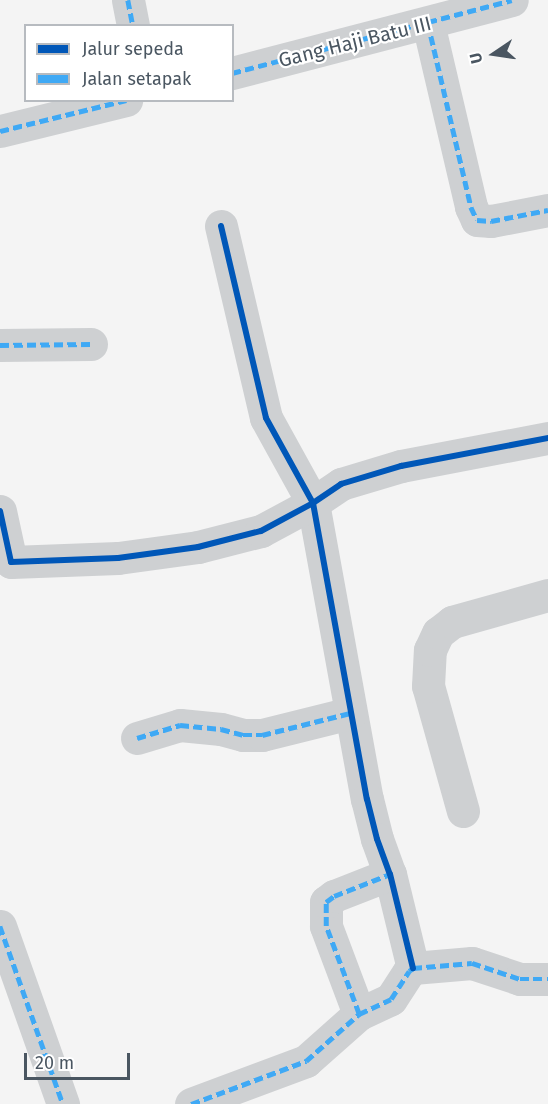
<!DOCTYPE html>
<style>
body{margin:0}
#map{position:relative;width:548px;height:1104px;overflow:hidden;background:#f4f4f4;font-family:"Fira Sans",sans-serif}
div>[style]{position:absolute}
.minor>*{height:33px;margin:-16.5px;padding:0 16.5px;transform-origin:16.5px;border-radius:16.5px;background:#ced0d2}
.quiet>*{height:4.5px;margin-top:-2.25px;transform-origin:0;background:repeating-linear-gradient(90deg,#3fa9f5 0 9px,transparent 0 13.5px)}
.cycleway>*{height:6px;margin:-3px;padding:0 3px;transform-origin:3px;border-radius:3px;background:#0057b8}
span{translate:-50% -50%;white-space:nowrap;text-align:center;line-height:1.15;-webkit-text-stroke:4.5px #fff;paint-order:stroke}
.street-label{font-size:20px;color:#4a5661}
.legend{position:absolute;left:24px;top:24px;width:210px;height:78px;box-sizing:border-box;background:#fff;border:2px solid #b7bbc0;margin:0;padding:8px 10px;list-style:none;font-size:18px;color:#4a5661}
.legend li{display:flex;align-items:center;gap:12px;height:30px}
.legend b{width:30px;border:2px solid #b7bbc0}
.north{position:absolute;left:464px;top:24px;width:60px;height:60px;-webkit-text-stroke:4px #fff;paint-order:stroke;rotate:257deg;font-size:16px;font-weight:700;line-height:24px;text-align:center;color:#4a5661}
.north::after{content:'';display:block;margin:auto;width:21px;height:27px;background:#4a5661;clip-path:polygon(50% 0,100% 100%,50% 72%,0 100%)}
.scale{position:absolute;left:24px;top:1053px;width:106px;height:27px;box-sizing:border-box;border:3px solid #4a5661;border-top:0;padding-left:8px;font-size:18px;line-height:21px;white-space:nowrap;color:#4a5661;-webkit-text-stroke:4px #fff;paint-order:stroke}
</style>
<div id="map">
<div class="minor">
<div style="left:128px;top:0;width:26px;rotate:79deg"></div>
<div style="left:428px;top:23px;width:189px;rotate:76.8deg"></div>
<div style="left:471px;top:207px;width:14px;rotate:65deg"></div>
<div style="left:477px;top:220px;width:14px;rotate:4deg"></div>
<div style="left:491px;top:221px;width:58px;rotate:-10.9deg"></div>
<div style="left:232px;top:73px;width:289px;rotate:-14.6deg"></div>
<div style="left:0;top:131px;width:130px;rotate:-13.8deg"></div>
<div style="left:221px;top:226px;width:197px;rotate:76.8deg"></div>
<div style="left:266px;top:418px;width:97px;rotate:61.1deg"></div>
<div style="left:313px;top:503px;width:301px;rotate:79.7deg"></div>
<div style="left:367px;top:799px;width:41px;rotate:76deg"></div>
<div style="left:377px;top:839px;width:37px;rotate:70deg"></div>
<div style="left:390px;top:874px;width:97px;rotate:76.3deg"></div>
<div style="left:0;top:345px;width:91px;rotate:-0.6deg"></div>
<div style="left:0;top:511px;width:52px;rotate:77.8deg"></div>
<div style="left:11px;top:562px;width:107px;rotate:-2.1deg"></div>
<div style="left:118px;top:558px;width:81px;rotate:-7.8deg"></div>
<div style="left:198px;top:547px;width:65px;rotate:-14.3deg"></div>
<div style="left:261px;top:531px;width:59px;rotate:-28.3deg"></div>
<div style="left:313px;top:503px;width:34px;rotate:-34deg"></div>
<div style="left:341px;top:484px;width:63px;rotate:-16.7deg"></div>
<div style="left:401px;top:466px;width:150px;rotate:-10.8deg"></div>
<div style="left:137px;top:738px;width:45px;rotate:-16.8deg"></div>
<div style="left:180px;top:725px;width:41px;rotate:5.6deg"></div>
<div style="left:221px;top:729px;width:23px;rotate:15deg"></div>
<div style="left:243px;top:735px;width:19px"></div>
<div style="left:262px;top:735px;width:91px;rotate:-14deg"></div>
<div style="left:463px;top:811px;width:130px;rotate:-105.6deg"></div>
<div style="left:428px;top:686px;width:36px;rotate:-87deg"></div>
<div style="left:430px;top:650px;width:19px;rotate:-65deg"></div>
<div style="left:438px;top:633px;width:18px;rotate:-38deg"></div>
<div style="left:452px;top:622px;width:100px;rotate:-15.7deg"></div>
<div style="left:0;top:926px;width:189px;rotate:70.5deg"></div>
<div style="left:413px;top:968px;width:59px;rotate:-4.8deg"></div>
<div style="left:472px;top:963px;width:51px;rotate:18.4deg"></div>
<div style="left:520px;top:979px;width:28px"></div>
<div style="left:359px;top:1014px;width:94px;rotate:-110.6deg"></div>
<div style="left:326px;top:926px;width:24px;rotate:-90deg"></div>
<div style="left:326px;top:902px;width:10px;rotate:-37deg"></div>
<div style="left:334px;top:896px;width:60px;rotate:-21.4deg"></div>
<div style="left:191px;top:1104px;width:123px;rotate:-20.5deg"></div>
<div style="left:306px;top:1061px;width:71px;rotate:-41.6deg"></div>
<div style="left:359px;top:1014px;width:35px;rotate:-25deg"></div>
<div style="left:391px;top:999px;width:33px;rotate:-57deg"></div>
<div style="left:409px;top:971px;width:5px;rotate:-37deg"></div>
</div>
<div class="quiet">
<div style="left:128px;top:0;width:26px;rotate:79deg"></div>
<div style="left:428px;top:23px;width:189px;rotate:76.8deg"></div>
<div style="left:471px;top:207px;width:14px;rotate:65deg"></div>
<div style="left:477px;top:220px;width:14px;rotate:4deg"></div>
<div style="left:491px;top:221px;width:58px;rotate:-10.9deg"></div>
<div style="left:232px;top:73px;width:289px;rotate:-14.6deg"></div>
<div style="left:0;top:131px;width:130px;rotate:-13.8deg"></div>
<div style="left:0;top:345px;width:91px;rotate:-0.6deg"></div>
<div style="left:137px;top:738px;width:45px;rotate:-16.8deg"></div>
<div style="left:180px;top:725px;width:41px;rotate:5.6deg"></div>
<div style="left:221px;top:729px;width:23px;rotate:15deg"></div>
<div style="left:243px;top:735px;width:19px"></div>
<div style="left:262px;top:735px;width:91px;rotate:-14deg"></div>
<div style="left:0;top:926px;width:189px;rotate:70.5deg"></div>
<div style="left:413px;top:968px;width:59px;rotate:-4.8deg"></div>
<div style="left:472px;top:963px;width:51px;rotate:18.4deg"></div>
<div style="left:520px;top:979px;width:28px"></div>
<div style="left:359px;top:1014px;width:94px;rotate:-110.6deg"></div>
<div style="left:326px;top:926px;width:24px;rotate:-90deg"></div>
<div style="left:326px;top:902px;width:10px;rotate:-37deg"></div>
<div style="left:334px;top:896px;width:60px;rotate:-21.4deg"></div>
<div style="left:191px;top:1104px;width:123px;rotate:-20.5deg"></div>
<div style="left:306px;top:1061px;width:71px;rotate:-41.6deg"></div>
<div style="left:359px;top:1014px;width:35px;rotate:-25deg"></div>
<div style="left:391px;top:999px;width:33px;rotate:-57deg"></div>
<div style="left:409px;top:971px;width:5px;rotate:-37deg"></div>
</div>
<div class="cycleway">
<div style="left:221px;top:226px;width:197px;rotate:76.8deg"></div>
<div style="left:266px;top:418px;width:97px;rotate:61.1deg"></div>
<div style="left:313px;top:503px;width:301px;rotate:79.7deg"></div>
<div style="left:367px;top:799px;width:41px;rotate:76deg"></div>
<div style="left:377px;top:839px;width:37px;rotate:70deg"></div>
<div style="left:390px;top:874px;width:97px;rotate:76.3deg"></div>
<div style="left:0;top:511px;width:52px;rotate:77.8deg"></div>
<div style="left:11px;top:562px;width:107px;rotate:-2.1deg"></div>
<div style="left:118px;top:558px;width:81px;rotate:-7.8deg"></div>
<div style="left:198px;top:547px;width:65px;rotate:-14.3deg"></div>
<div style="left:261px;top:531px;width:59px;rotate:-28.3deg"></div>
<div style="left:313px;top:503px;width:34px;rotate:-34deg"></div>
<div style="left:341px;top:484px;width:63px;rotate:-16.7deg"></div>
<div style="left:401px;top:466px;width:150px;rotate:-10.8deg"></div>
</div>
<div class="street-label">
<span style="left:355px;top:42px;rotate:-14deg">Gang Haji Batu III</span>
</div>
<ul class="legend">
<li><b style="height:8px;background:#0057b8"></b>Jalur sepeda</li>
<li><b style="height:8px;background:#3fa9f5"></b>Jalan setapak</li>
</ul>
<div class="north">U</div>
<div class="scale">20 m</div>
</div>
